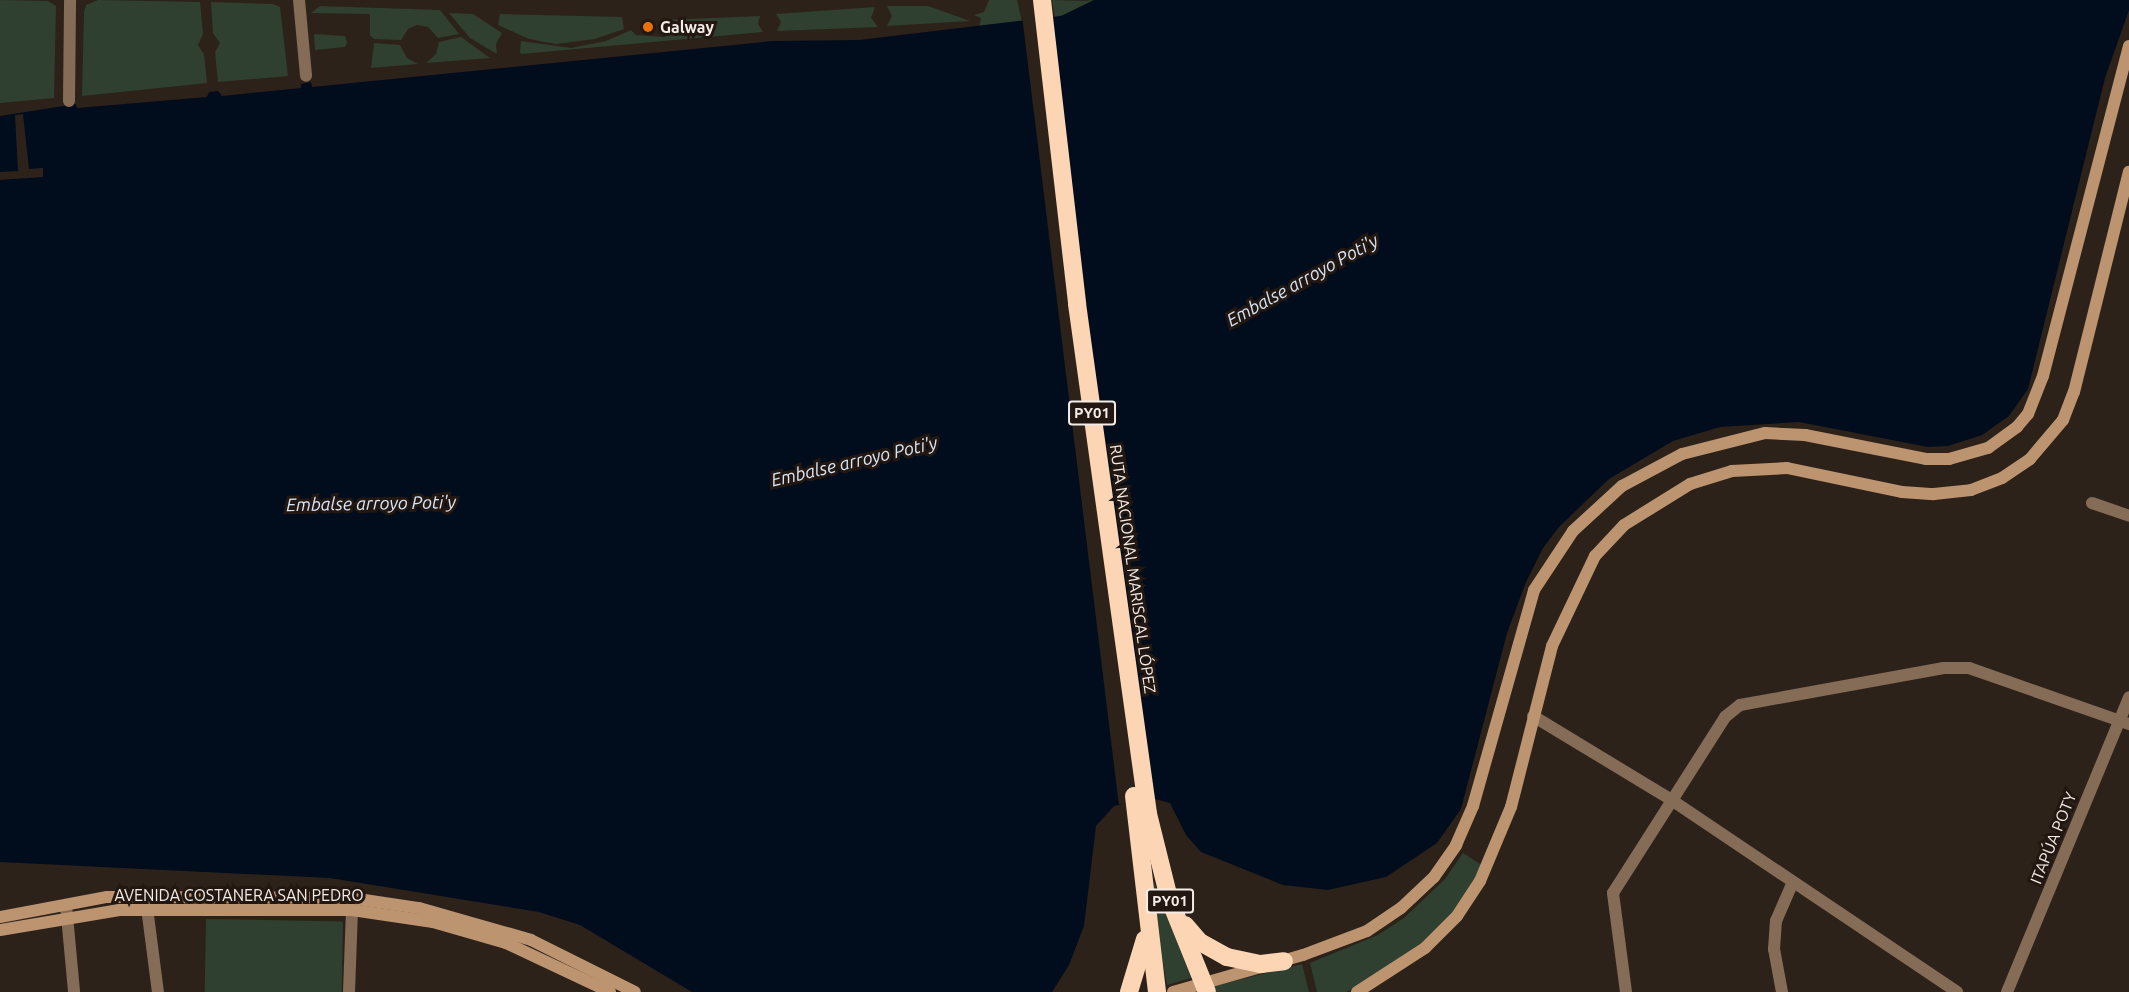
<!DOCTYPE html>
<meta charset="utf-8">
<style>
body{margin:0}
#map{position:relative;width:2129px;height:992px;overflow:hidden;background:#2d221a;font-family:Ubuntu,sans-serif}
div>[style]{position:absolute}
.green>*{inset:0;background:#2f3f30;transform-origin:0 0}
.water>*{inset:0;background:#010c1d}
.pier>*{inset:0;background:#2d221a;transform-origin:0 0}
.street>*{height:12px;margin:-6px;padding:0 6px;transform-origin:6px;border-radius:6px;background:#856c56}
.secondary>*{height:12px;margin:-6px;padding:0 6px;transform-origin:6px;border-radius:6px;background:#bd9470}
.highway>*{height:18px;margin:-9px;padding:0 9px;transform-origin:9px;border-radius:9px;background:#fcd5b5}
.dots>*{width:16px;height:16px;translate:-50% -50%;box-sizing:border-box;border:3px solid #231811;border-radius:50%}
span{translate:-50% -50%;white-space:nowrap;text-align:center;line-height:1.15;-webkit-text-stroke:6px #231811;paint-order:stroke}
.shield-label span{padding:2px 4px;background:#231811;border:2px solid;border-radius:4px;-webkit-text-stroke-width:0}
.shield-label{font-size:15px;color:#f4ece7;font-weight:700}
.poi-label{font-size:16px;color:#f4ece7;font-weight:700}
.left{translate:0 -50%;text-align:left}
.street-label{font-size:16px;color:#f4ece7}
.water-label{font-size:18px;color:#d8e6f8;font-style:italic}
</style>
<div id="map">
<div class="green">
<div style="clip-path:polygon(0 0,48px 1px,56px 6px,54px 98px,0 103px)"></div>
<div style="clip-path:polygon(98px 0,200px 2px,203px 34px,198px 45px,204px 54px,207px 83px,82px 96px,84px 12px,86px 5px)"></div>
<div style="clip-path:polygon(989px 0,1017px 0,1022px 22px,979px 27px,981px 18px,974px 15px,984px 12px)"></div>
<div style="clip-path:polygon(1052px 0,1085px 1px,1094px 0,1073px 13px,1055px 17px)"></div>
<div style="clip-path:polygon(211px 2px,273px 4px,280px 7px,288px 76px,218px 82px,215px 52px,220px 43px,213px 33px)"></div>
<div style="clip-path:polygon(320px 6px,440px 10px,459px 34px,438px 38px,428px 27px,417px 25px,408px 29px,401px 40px,374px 39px,370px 35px,370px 14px,311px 13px)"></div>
<div style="clip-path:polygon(887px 6px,928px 6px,970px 21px,887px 26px,892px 16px)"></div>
<div style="clip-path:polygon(875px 7px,871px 18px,878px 27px,777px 31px,781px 22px,776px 14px)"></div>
<div style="clip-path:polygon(449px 13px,473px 14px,502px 33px,496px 44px,497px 54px,470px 38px)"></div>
<div style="clip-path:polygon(500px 14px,622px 17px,624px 29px,595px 39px,556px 44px,529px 39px,498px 25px)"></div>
<div style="clip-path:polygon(760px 16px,758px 24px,763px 32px,521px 54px,520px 52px,521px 41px,571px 48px,606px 41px,631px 30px,636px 35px,665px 37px,666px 20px)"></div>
<div style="clip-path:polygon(314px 34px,345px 36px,347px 43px,345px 47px,315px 50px)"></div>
<div style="clip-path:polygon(461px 37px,490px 58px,426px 63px,436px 54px,439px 42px)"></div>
<div style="clip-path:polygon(374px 43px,400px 45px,407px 58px,418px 64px,371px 68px)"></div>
<div style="clip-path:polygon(1463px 853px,1483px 866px,1452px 914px,1436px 932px,1390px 968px,1346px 992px,1317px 992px,1310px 963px,1378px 935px,1404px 918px,1445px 879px)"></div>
<div style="clip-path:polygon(1153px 880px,1191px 978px,1167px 985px,1161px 953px)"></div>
<div style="left:206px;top:919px;width:137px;height:74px;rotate:1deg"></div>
<div style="clip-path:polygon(1302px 964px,1309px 992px,1213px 992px,1211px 987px)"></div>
</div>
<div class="water">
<div style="clip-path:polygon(1094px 0,2129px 0,2129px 10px,2105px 78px,2028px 389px,2009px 416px,1982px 435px,1948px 446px,1928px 447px,1799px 422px,1720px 427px,1673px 441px,1609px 479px,1559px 527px,1543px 548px,1526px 582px,1507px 633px,1461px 809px,1437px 843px,1386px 877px,1328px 890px,1283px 885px,1201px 852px,1186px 835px,1170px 803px,1151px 798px,1114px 806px,1096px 826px,1084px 926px,1069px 965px,1052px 992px,692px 992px,580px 925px,539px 912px,330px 878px,0 862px,0 116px,70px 105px,76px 104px,77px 108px,207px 97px,209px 92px,218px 91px,222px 96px,301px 88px,301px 84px,311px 82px,312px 87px,773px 41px,859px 40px,1061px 16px)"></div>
</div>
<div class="pier">
<div style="left:1051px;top:14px;width:793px;height:29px;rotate:83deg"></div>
<div style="clip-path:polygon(23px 114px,29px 169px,43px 168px,43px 177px,0 180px,0 172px,18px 171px,15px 115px)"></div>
</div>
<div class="street">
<div style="left:299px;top:0;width:76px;rotate:84.7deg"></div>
<div style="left:69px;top:101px;width:101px;rotate:-89.4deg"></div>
<div style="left:2092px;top:503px;width:39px;rotate:19deg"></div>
<div style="left:1533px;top:716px;width:160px;rotate:31.2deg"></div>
<div style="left:1670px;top:799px;width:346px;rotate:33.9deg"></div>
<div style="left:146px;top:900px;width:93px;rotate:82.6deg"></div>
<div style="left:66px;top:905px;width:87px;rotate:84.7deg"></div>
<div style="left:349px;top:992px;width:82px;rotate:-87.9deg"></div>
<div style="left:1626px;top:992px;width:100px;rotate:-97.5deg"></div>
<div style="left:1613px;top:893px;width:209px;rotate:-57.5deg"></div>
<div style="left:1725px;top:717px;width:19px;rotate:-39deg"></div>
<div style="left:1740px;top:705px;width:207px;rotate:-10.3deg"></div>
<div style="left:1944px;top:668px;width:25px"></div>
<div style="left:1969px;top:668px;width:170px;rotate:19.3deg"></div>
<div style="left:1782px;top:992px;width:44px;rotate:-100.5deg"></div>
<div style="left:1774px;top:949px;width:28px;rotate:-86deg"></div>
<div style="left:1776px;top:921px;width:40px;rotate:-66.6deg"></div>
<div style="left:2007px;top:992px;width:319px;rotate:-67.5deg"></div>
</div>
<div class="secondary">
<div style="left:0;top:917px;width:109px;rotate:-10.6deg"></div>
<div style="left:107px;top:897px;width:244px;rotate:0.2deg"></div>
<div style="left:351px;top:898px;width:69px;rotate:8.4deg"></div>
<div style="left:419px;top:908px;width:116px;rotate:15.9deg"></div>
<div style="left:531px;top:940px;width:116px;rotate:26.6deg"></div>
<div style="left:0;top:930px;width:121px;rotate:-9.5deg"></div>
<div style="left:119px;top:910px;width:233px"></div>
<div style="left:352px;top:910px;width:82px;rotate:8.4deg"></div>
<div style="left:433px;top:922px;width:76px;rotate:16deg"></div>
<div style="left:506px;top:943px;width:115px;rotate:25.2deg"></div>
<div style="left:1173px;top:992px;width:135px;rotate:-15.9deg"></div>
<div style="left:1303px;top:955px;width:68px;rotate:-20.6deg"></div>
<div style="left:1367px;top:931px;width:41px;rotate:-34.1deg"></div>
<div style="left:1401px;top:908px;width:45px;rotate:-43.2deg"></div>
<div style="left:1434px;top:877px;width:39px;rotate:-55deg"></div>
<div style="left:1456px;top:845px;width:43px;rotate:-66.4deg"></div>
<div style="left:1473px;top:806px;width:224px;rotate:-74.2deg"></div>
<div style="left:1534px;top:590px;width:71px;rotate:-56.5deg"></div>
<div style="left:1573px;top:531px;width:67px;rotate:-42.6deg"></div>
<div style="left:1622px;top:486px;width:68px;rotate:-28.1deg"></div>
<div style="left:1682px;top:454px;width:86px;rotate:-14.2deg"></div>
<div style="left:1765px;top:433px;width:40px;rotate:2.9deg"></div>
<div style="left:1805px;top:435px;width:123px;rotate:11.2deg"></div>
<div style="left:1926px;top:459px;width:23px"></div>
<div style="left:1949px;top:459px;width:41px;rotate:-15.8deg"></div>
<div style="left:1988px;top:448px;width:36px;rotate:-36deg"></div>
<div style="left:2017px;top:427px;width:17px;rotate:-50deg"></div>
<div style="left:2028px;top:414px;width:41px;rotate:-68.5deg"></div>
<div style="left:2043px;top:376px;width:341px;rotate:-75.4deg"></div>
<div style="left:1357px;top:992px;width:81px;rotate:-32.9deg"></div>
<div style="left:1425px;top:948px;width:45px;rotate:-45deg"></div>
<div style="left:1457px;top:916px;width:42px;rotate:-56.7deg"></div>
<div style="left:1480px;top:881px;width:80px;rotate:-67.3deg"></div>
<div style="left:1511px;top:807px;width:166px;rotate:-75.7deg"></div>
<div style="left:1552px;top:646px;width:100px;rotate:-64.5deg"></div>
<div style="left:1595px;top:556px;width:42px;rotate:-46.9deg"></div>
<div style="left:1624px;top:525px;width:78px;rotate:-31.8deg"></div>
<div style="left:1690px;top:484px;width:44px;rotate:-17.2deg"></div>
<div style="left:1732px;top:471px;width:55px;rotate:-3.1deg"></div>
<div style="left:1787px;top:468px;width:117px;rotate:11.8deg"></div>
<div style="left:1902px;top:492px;width:32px;rotate:4deg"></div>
<div style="left:1934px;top:494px;width:37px;rotate:-6deg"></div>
<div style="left:1971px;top:490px;width:33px;rotate:-21deg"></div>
<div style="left:2002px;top:478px;width:34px;rotate:-34deg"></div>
<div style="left:2030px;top:459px;width:51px;rotate:-49.8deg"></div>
<div style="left:2063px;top:420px;width:30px;rotate:-69deg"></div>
<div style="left:2074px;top:392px;width:227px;rotate:-76deg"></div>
</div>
<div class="highway">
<div style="left:1042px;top:0;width:306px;rotate:83.4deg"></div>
<div style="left:1077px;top:304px;width:515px;rotate:82.07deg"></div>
<div style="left:1148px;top:814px;width:87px;rotate:76deg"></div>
<div style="left:1169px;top:898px;width:101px;rotate:68deg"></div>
<div style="left:1134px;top:796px;width:197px;rotate:83.3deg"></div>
<div style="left:1185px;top:925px;width:23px;rotate:49deg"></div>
<div style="left:1200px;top:942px;width:31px;rotate:29deg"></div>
<div style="left:1227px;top:957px;width:35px;rotate:12deg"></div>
<div style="left:1261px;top:964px;width:23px;rotate:-7deg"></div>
<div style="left:1129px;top:992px;width:55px;rotate:-73.2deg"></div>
</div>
<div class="dots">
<div style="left:648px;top:27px;background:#e8710a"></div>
</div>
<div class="shield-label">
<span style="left:1092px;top:413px">PY01</span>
<span style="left:1170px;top:901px">PY01</span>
</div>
<div class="poi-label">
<span class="left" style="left:660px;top:27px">Galway</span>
</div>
<div class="street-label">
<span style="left:1133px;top:569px;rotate:82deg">RUTA NACIONAL MARISCAL LÓPEZ</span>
<span style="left:2053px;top:838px;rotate:-68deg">ITAPÚA POTY</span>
<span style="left:239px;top:895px">AVENIDA COSTANERA SAN PEDRO</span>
</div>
<div class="water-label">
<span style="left:1302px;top:280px;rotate:-29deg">Embalse arroyo Poti'y</span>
<span style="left:854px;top:461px;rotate:-13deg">Embalse arroyo Poti'y</span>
<span style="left:371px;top:503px;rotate:-1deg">Embalse arroyo Poti'y</span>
</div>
</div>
